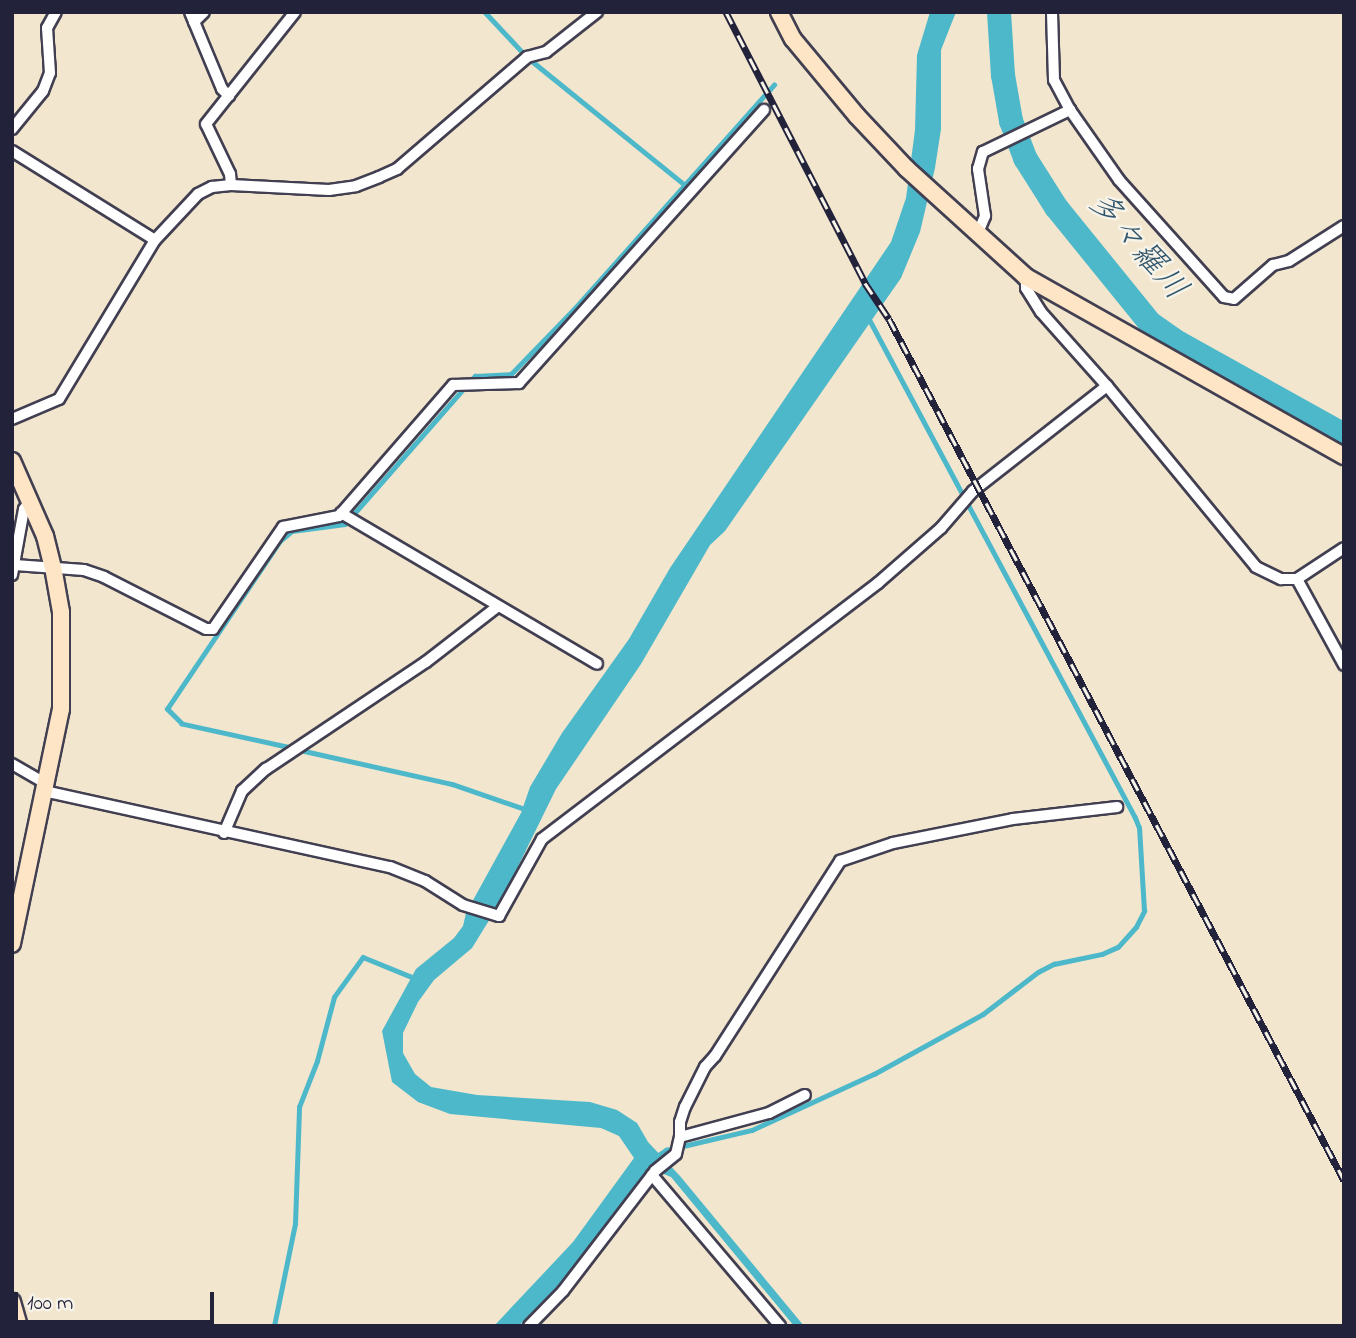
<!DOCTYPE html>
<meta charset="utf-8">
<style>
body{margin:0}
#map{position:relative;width:1356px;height:1338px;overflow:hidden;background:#f2e6ce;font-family:"Indie Flower","Klee One",sans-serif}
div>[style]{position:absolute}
.water>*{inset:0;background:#4db8ca}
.stream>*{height:4.5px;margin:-2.25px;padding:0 2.25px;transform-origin:2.25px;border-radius:2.25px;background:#4db8ca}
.river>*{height:24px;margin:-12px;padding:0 12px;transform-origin:12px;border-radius:12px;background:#4db8ca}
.roads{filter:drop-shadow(2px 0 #413f51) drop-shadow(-2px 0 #413f51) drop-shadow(0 2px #413f51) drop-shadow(0 -2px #413f51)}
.street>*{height:10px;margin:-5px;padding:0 5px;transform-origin:5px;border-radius:5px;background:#fff}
.secondary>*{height:16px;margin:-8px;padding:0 8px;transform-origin:8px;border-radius:8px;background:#fde5c5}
.rail>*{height:7px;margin-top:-3.5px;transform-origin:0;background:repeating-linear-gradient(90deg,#f7f3e8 0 13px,#22223b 0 26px);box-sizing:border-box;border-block:2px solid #22223b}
span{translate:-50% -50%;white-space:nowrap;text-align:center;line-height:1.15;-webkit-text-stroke:5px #f7f3e8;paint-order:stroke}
.water-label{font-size:33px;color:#31566d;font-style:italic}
.frame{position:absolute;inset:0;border:14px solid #22223b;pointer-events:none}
.scale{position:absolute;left:14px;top:1292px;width:200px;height:32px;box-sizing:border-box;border:4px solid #22223b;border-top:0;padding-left:9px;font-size:21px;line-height:24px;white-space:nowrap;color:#22223b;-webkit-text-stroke:5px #f7f3e8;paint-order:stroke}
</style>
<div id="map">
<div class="water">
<div style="clip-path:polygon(930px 12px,956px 12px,941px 50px,941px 129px,935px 168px,920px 232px,901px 278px,725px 531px,710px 545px,641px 664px,556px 789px,501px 901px,472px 948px,434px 980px,418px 1002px,403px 1033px,403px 1053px,415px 1074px,431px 1087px,477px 1095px,590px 1102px,617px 1110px,637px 1123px,648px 1142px,680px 1176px,804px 1326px,794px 1326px,671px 1177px,649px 1168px,570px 1273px,519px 1326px,494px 1326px,573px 1242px,634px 1158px,619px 1136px,601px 1128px,450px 1114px,418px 1102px,392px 1082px,382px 1031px,416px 969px,454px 938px,463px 926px,466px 913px,521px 813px,530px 787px,562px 733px,629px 639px,670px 568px,891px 242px,906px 198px,915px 130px,917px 55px)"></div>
</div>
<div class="stream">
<div style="left:485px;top:12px;width:62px;rotate:47deg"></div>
<div style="left:527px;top:57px;width:202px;rotate:39deg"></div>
<div style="left:470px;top:381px;width:7px;rotate:-45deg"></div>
<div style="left:475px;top:376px;width:36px;rotate:-3deg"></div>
<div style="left:511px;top:374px;width:92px;rotate:-45.9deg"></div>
<div style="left:575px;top:308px;width:299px;rotate:-48.3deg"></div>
<div style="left:291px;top:748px;width:112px;rotate:-167.6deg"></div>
<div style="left:182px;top:724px;width:21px;rotate:-135deg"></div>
<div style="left:167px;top:709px;width:202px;rotate:-56.1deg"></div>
<div style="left:280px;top:541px;width:16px;rotate:-40deg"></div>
<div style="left:292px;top:531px;width:53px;rotate:-7.5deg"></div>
<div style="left:345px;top:524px;width:181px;rotate:-48.8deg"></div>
<div style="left:300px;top:750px;width:156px;rotate:12.6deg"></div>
<div style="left:452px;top:784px;width:80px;rotate:18.9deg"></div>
<div style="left:657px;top:1156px;width:11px;rotate:-34deg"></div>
<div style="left:666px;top:1150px;width:88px;rotate:-13.1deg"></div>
<div style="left:752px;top:1130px;width:134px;rotate:-24.7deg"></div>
<div style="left:874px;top:1074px;width:124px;rotate:-28.8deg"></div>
<div style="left:983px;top:1014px;width:69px;rotate:-37.4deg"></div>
<div style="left:1038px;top:972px;width:18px;rotate:-27deg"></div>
<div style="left:1054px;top:964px;width:49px;rotate:-11.8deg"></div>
<div style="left:1102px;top:954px;width:17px;rotate:-24deg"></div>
<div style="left:1118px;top:947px;width:27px;rotate:-48deg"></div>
<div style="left:1136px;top:927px;width:18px;rotate:-63deg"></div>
<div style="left:1144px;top:911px;width:83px;rotate:-93.4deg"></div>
<div style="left:1139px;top:828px;width:11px;rotate:-112deg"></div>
<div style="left:1135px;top:818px;width:569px;rotate:-118.1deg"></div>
<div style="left:274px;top:1326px;width:104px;rotate:-78.4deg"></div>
<div style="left:295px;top:1224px;width:117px;rotate:-88deg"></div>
<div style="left:299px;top:1107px;width:49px;rotate:-68.6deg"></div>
<div style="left:317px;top:1061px;width:66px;rotate:-75.1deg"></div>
<div style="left:334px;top:997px;width:49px;rotate:-54.1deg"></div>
<div style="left:363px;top:957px;width:58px;rotate:22.2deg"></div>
</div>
<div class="river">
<div style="left:999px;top:12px;width:63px;rotate:86.4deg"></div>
<div style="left:1003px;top:75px;width:47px;rotate:80.1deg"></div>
<div style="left:1011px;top:121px;width:40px;rotate:69deg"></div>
<div style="left:1025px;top:158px;width:58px;rotate:57.7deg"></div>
<div style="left:1056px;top:207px;width:149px;rotate:51deg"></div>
<div style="left:1150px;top:323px;width:35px;rotate:35deg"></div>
<div style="left:1179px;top:343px;width:189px;rotate:29.1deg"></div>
</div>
<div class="roads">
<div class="street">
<div style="left:190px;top:12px;width:83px;rotate:67.4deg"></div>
<div style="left:222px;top:89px;width:10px;rotate:45deg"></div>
<div style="left:194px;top:22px;width:14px;rotate:-45deg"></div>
<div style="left:1070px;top:110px;width:85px;rotate:55deg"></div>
<div style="left:1119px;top:180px;width:157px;rotate:48.1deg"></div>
<div style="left:1224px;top:297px;width:10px;rotate:11deg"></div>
<div style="left:1234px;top:299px;width:52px;rotate:-41.1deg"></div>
<div style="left:1273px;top:265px;width:16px;rotate:-14deg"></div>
<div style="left:1289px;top:261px;width:65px;rotate:-32.5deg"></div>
<div style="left:12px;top:129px;width:49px;rotate:-50.8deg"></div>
<div style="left:43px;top:91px;width:19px;rotate:-69deg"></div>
<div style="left:50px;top:73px;width:45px;rotate:-93.8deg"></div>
<div style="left:47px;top:28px;width:18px;rotate:-61deg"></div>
<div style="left:12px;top:151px;width:168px;rotate:31.9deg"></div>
<div style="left:231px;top:185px;width:11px;rotate:-95deg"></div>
<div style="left:230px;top:174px;width:55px;rotate:-115.6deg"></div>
<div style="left:206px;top:124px;width:143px;rotate:-51.5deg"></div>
<div style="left:977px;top:235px;width:21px;rotate:-67deg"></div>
<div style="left:985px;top:216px;width:48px;rotate:-98.5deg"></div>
<div style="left:978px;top:169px;width:18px;rotate:-74deg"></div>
<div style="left:983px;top:152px;width:97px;rotate:-25.8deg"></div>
<div style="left:1070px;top:110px;width:34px;rotate:-118deg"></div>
<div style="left:1054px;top:80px;width:68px;rotate:-91.7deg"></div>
<div style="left:1026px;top:277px;width:11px;rotate:90deg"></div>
<div style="left:1026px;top:288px;width:28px;rotate:58deg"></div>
<div style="left:1041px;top:312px;width:99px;rotate:48.3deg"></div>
<div style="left:1107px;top:386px;width:234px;rotate:50.5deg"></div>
<div style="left:1256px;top:567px;width:28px;rotate:26deg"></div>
<div style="left:1281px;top:579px;width:16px"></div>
<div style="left:1297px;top:579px;width:56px;rotate:-33.4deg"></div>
<div style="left:12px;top:419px;width:51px;rotate:-23.1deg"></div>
<div style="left:59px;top:399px;width:186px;rotate:-58.9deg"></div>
<div style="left:155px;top:240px;width:63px;rotate:-46.9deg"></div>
<div style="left:198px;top:194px;width:16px;rotate:-27deg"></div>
<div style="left:212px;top:187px;width:19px;rotate:-6deg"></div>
<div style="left:231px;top:185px;width:98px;rotate:2.9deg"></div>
<div style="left:329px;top:190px;width:27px;rotate:-8deg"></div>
<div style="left:356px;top:186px;width:25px;rotate:-21deg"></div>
<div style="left:379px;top:177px;width:20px;rotate:-24deg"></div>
<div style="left:397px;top:169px;width:172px;rotate:-40.7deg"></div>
<div style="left:527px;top:57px;width:20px;rotate:-15deg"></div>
<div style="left:546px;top:52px;width:65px;rotate:-38.1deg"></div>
<div style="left:341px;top:513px;width:297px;rotate:30.5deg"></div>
<div style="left:15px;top:565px;width:69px;rotate:4.1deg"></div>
<div style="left:84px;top:570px;width:21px;rotate:19deg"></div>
<div style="left:104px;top:577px;width:114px;rotate:27deg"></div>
<div style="left:206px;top:629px;width:7px"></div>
<div style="left:213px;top:629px;width:124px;rotate:-55.5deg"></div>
<div style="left:283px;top:527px;width:57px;rotate:-11.1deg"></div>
<div style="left:339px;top:516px;width:174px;rotate:-49deg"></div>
<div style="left:453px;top:385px;width:66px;rotate:-1.7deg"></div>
<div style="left:519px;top:383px;width:367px;rotate:-48.1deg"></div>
<div style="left:12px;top:575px;width:67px;rotate:-79.7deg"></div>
<div style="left:24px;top:509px;width:11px;rotate:-52deg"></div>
<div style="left:1297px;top:579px;width:98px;rotate:61.3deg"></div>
<div style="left:12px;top:764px;width:39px;rotate:30deg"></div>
<div style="left:44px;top:791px;width:354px;rotate:12.4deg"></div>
<div style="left:390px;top:867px;width:38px;rotate:22deg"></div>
<div style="left:425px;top:881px;width:45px;rotate:32.3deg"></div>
<div style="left:463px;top:905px;width:38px;rotate:17deg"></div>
<div style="left:499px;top:916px;width:88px;rotate:-60.8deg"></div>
<div style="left:542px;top:839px;width:422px;rotate:-37.3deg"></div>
<div style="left:878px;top:583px;width:84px;rotate:-41.1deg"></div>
<div style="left:941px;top:528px;width:49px;rotate:-49.1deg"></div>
<div style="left:973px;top:491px;width:170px;rotate:-38.1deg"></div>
<div style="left:224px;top:833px;width:46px;rotate:-66.8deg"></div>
<div style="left:242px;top:791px;width:33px;rotate:-43deg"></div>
<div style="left:266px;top:769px;width:192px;rotate:-33.8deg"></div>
<div style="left:426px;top:662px;width:90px;rotate:-37.8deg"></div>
<div style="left:680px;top:1137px;width:15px;rotate:-90deg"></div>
<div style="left:680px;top:1122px;width:16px;rotate:-72deg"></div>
<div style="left:685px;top:1107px;width:45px;rotate:-63.4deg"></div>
<div style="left:705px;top:1067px;width:15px;rotate:-48deg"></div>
<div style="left:715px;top:1056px;width:232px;rotate:-57.3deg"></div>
<div style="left:840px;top:861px;width:56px;rotate:-18.8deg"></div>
<div style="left:893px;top:843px;width:122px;rotate:-11.3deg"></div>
<div style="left:1013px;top:819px;width:105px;rotate:-6.6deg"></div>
<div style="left:652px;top:1175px;width:198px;rotate:49.7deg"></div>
<div style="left:529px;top:1326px;width:49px;rotate:-45.8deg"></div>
<div style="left:563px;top:1291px;width:151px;rotate:-52.5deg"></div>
<div style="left:655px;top:1171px;width:27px;rotate:-39deg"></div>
<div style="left:676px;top:1154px;width:17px;rotate:-77deg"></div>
<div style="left:680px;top:1137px;width:92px;rotate:-15.1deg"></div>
<div style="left:769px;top:1113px;width:40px;rotate:-26.6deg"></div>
</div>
<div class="secondary">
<div style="left:779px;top:12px;width:30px;rotate:63deg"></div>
<div style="left:793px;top:39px;width:100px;rotate:50.3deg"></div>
<div style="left:857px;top:116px;width:73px;rotate:46.7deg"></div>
<div style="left:907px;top:169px;width:161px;rotate:42.2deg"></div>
<div style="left:1026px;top:277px;width:365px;rotate:29.4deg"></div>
<div style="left:12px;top:461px;width:82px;rotate:66.3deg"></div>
<div style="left:45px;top:536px;width:32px;rotate:76deg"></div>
<div style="left:53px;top:567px;width:46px;rotate:79.9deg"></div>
<div style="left:61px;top:612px;width:97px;rotate:90deg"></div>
<div style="left:61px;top:709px;width:240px;rotate:101.8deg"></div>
<div style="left:12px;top:1302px;width:25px;rotate:74deg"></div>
</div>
</div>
<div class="rail">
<div style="left:726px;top:12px;width:305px;rotate:62.8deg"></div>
<div style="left:865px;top:283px;width:43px;rotate:56.3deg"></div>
<div style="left:889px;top:319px;width:974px;rotate:62.15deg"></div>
</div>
<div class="water-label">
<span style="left:1136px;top:247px;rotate:49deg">多々羅川</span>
</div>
<div class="frame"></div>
<div class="scale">100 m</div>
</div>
